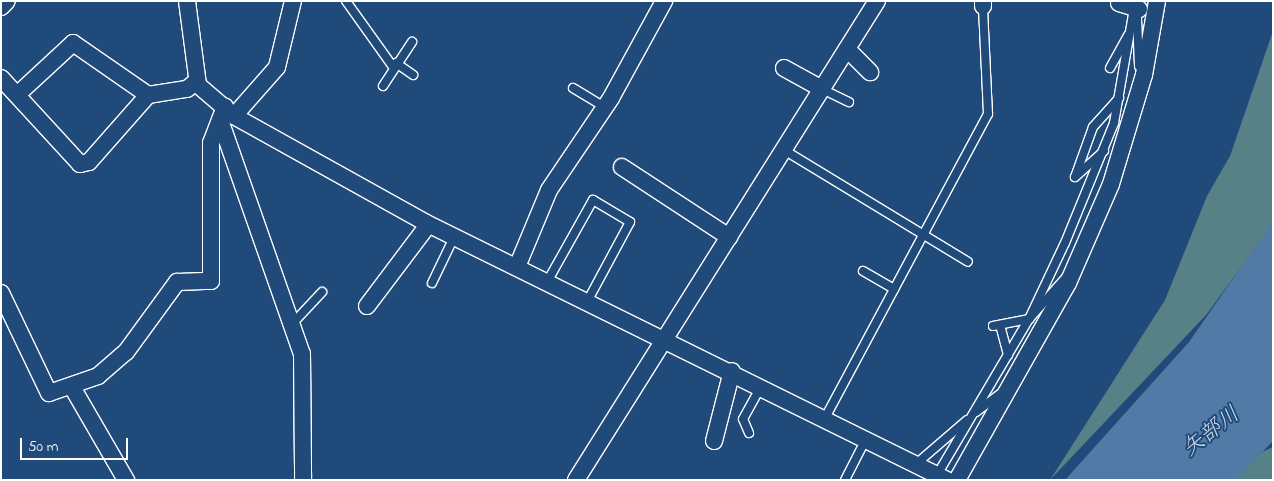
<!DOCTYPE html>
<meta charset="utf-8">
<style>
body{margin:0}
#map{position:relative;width:1274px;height:481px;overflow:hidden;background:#1f4a7a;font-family:"Indie Flower","Klee One",sans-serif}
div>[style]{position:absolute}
.green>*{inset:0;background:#578087}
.water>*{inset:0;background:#517aa6}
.roads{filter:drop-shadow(1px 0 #fff) drop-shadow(-1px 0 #fff) drop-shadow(0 1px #fff) drop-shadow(0 -1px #fff)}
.lane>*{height:8px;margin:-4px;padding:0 4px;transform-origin:4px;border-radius:4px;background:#1f4a7a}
.street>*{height:16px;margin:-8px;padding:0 8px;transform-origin:8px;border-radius:8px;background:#1f4a7a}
span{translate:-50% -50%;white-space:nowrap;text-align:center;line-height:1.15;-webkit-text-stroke:4px #1f4a7a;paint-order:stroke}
.water-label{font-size:22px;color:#d4dee9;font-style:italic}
.frame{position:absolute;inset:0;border:2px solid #fff;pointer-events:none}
.scale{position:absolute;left:20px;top:438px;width:108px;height:22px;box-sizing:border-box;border:2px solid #fff;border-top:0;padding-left:6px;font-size:15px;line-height:18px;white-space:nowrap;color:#fff;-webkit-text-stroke:4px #1f4a7a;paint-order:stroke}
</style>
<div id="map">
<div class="green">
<div style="clip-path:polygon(1273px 31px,1273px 224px,1206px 315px,1050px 480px,1165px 300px,1207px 196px,1230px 156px)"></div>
<div style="clip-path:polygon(1273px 447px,1273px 480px,1230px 480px,1253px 456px)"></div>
</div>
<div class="water">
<div style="clip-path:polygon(1273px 221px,1273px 441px,1235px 480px,1065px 480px,1189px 342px)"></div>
</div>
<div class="roads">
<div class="lane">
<div style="left:346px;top:1px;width:81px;rotate:54.5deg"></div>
<div style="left:1137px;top:18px;width:48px;rotate:87.6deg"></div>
<div style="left:396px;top:63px;width:21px;rotate:35deg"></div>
<div style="left:1110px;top:68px;width:38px;rotate:-61deg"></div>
<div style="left:383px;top:86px;width:53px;rotate:-56.6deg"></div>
<div style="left:573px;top:88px;width:37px;rotate:31deg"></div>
<div style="left:822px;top:89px;width:30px;rotate:26deg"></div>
<div style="left:784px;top:150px;width:215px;rotate:31.3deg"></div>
<div style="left:1104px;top:151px;width:39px;rotate:138deg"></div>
<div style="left:1075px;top:177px;width:53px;rotate:-70.2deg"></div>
<div style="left:1093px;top:127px;width:39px;rotate:-48deg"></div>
<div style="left:863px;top:271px;width:36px;rotate:30deg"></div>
<div style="left:547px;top:282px;width:94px;rotate:-60.7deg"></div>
<div style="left:593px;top:200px;width:43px;rotate:30.7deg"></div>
<div style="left:630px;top:222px;width:91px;rotate:118.3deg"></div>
<div style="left:432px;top:283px;width:51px;rotate:-64.4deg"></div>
<div style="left:292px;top:324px;width:44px;rotate:-46.8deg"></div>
<div style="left:1000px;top:325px;width:31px;rotate:75deg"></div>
<div style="left:993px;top:326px;width:37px;rotate:-11deg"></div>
<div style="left:1029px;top:319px;width:84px;rotate:-64.7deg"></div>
<div style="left:1065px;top:243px;width:130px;rotate:-67.8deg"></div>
<div style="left:1114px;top:123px;width:117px;rotate:-80.1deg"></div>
<div style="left:976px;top:412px;width:30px;rotate:-37deg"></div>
<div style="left:825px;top:418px;width:345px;rotate:-61.8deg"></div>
<div style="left:988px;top:114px;width:108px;rotate:-92.7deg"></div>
<div style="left:749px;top:433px;width:15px;rotate:-113deg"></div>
<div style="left:743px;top:419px;width:38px;rotate:-61deg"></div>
<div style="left:916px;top:464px;width:67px;rotate:-40.8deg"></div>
<div style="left:937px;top:475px;width:181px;rotate:-59.5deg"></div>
<div style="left:1029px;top:319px;width:59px;rotate:-48.4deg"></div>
<div style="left:845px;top:480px;width:46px;rotate:-62.9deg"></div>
</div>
<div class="street">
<div style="left:187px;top:1px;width:85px;rotate:82.5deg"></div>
<div style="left:198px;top:85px;width:48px;rotate:40.7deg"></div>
<div style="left:234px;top:116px;width:220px;rotate:29.1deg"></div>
<div style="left:426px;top:223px;width:581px;rotate:26.26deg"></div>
<div style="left:983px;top:1px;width:5px;rotate:90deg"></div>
<div style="left:1119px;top:3px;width:21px;rotate:17deg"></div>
<div style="left:1px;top:7px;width:8px;rotate:-45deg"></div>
<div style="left:847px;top:49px;width:33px;rotate:45deg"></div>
<div style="left:784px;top:68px;width:43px;rotate:28.9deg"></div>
<div style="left:1px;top:78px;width:117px;rotate:47.4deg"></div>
<div style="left:80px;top:164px;width:9px;rotate:-13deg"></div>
<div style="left:89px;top:162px;width:89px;rotate:-48.6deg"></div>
<div style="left:18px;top:94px;width:75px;rotate:-42.8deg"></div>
<div style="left:73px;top:43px;width:91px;rotate:34.7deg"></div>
<div style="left:148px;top:95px;width:39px;rotate:-9deg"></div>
<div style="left:187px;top:89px;width:13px;rotate:-39deg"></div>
<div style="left:234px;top:116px;width:65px;rotate:-48.7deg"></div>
<div style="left:277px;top:67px;width:68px;rotate:-76.4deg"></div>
<div style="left:220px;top:120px;width:248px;rotate:70.7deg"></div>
<div style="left:302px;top:354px;width:126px;rotate:89.5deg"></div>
<div style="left:622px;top:167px;width:128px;rotate:33.2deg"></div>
<div style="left:517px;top:267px;width:83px;rotate:-67.4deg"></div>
<div style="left:549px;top:190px;width:111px;rotate:-56deg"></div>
<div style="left:611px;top:98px;width:111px;rotate:-61.3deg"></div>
<div style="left:1px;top:293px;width:111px;rotate:64.4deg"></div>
<div style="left:49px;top:393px;width:52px;rotate:-19.1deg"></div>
<div style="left:98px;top:376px;width:37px;rotate:-41deg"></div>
<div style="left:126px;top:352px;width:87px;rotate:-53.9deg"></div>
<div style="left:177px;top:282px;width:34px;rotate:-2deg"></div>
<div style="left:211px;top:281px;width:138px;rotate:-90deg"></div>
<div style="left:211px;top:143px;width:39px;rotate:-69deg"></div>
<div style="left:367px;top:306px;width:101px;rotate:-53deg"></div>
<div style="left:72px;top:387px;width:108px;rotate:59.9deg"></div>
<div style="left:714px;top:441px;width:72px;rotate:-75.6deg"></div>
<div style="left:576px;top:480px;width:566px;rotate:-57.86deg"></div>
<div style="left:957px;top:480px;width:226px;rotate:-60.6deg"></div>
<div style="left:1068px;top:283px;width:108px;rotate:-66.5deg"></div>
<div style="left:1111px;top:184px;width:114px;rotate:-73.2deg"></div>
<div style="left:1144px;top:75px;width:75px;rotate:-80deg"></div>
</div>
</div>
<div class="water-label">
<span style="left:1212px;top:433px;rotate:-38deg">矢部川</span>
</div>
<div class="frame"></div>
<div class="scale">50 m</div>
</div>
